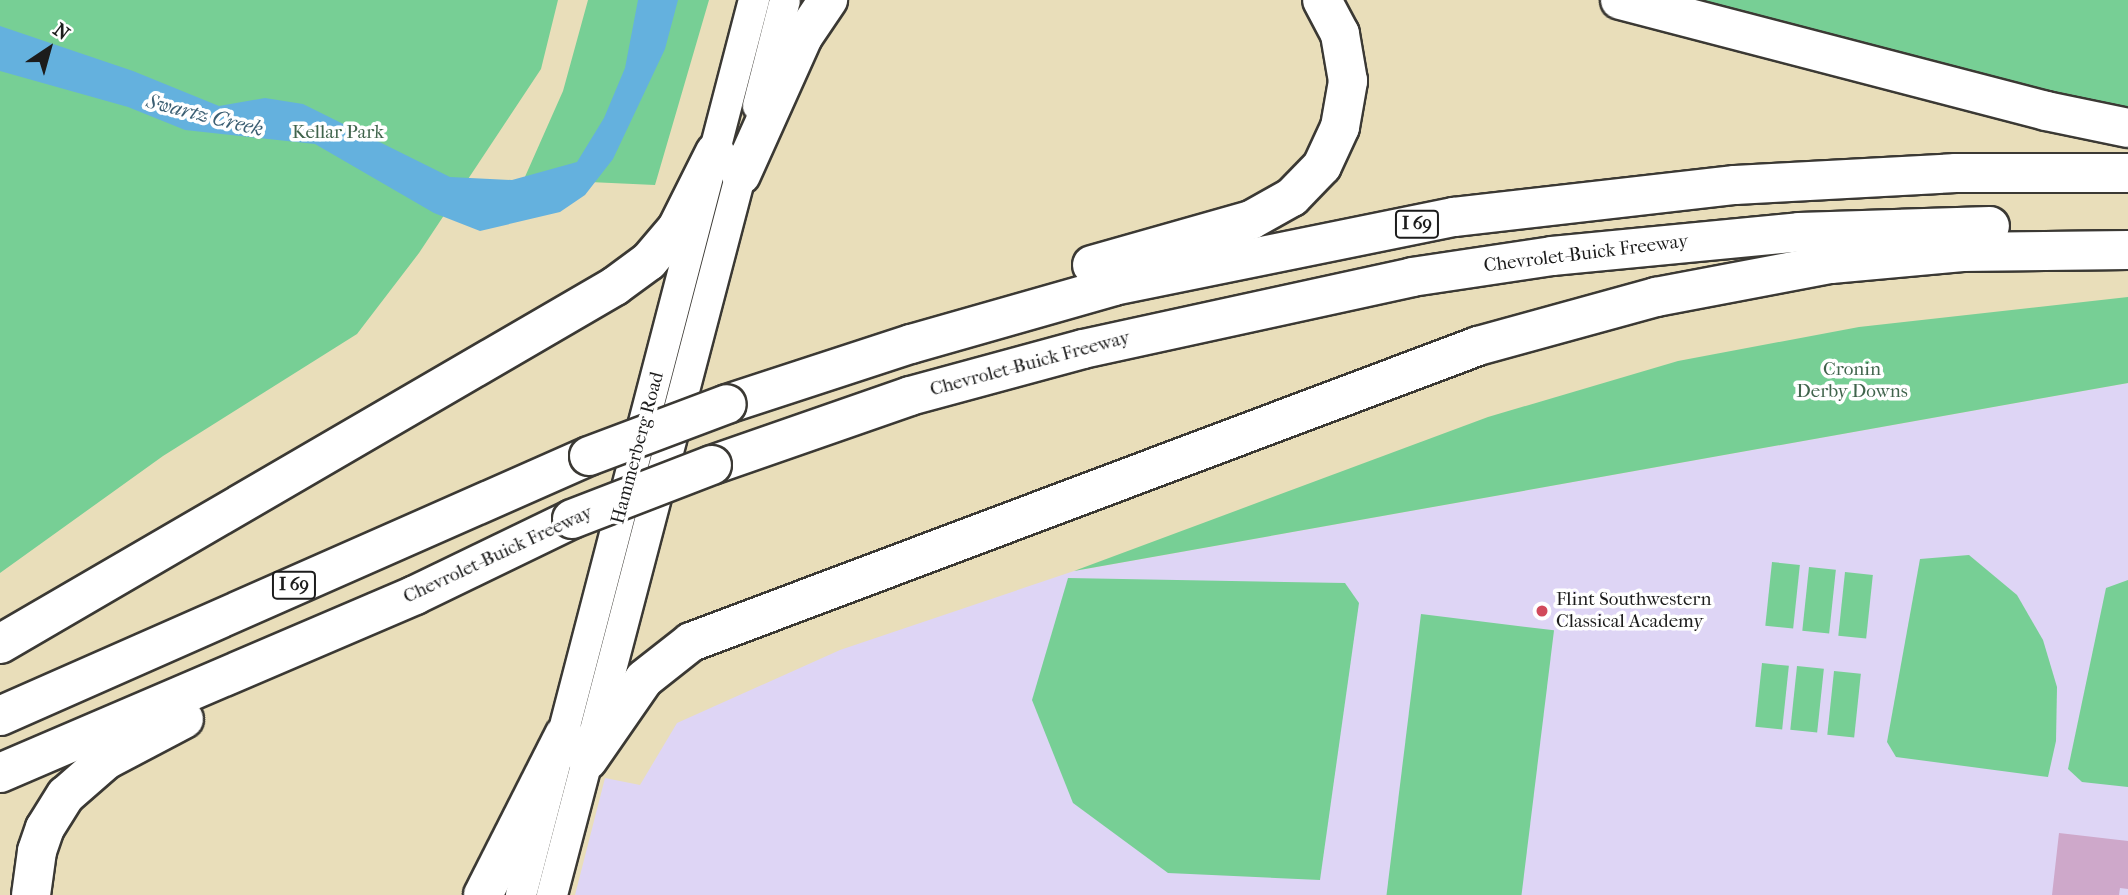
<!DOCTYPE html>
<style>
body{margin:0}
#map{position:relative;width:2128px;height:895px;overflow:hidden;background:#e9deba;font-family:"IM FELL French Canon",serif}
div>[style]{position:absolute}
.built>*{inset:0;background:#ded5f5}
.green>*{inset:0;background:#77cf95;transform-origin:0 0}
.water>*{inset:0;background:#64b1de}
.building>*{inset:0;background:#cea8ca}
.roads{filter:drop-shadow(2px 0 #3b3934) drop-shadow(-2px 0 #3b3934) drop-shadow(0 2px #3b3934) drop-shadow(0 -2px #3b3934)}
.secondary>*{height:30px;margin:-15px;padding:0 15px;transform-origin:15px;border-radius:15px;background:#fff}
.highway>*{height:38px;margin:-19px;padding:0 19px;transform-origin:19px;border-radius:19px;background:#fff}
.bridges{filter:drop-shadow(2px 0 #3b3934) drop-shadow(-2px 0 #3b3934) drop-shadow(0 2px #3b3934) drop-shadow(0 -2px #3b3934)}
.highway-bridge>*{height:38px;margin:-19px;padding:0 19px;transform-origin:19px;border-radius:19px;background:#fff}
.dots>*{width:19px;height:19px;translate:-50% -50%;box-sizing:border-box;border:4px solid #fff;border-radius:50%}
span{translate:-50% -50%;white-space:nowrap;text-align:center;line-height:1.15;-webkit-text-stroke:7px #fff;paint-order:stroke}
.shield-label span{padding:2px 5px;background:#fff;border:2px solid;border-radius:5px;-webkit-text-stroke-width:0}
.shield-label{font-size:18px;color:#1c1c1c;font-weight:700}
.park-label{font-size:19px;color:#40644c}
.street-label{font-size:19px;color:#1c1c1c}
.poi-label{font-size:19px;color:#1c1c1c}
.left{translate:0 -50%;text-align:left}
.water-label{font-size:21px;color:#3c5f73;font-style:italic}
.north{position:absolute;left:14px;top:14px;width:70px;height:70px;-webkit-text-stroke:5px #fff;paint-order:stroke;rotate:36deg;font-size:19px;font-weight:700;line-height:28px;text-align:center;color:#1c1c1c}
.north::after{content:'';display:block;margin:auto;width:24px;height:32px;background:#1c1c1c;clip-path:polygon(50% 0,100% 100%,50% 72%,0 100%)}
</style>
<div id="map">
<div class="built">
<div style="clip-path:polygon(2128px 383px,2128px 895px,575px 895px,605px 778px,640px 785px,677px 723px,840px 650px,1074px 571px)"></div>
</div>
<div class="green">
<div style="clip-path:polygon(0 0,558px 0,541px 69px,419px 253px,357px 334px,163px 456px,0 573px)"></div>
<div style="clip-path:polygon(588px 0,709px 0,655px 185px,524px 179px,563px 91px)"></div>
<div style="clip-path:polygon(1686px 0,2128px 0,2128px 112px,2085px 106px)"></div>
<div style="clip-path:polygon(2128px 297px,2128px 383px,1074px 571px,1488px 417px,1678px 361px,1859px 327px)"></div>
<div style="clip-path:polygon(1969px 555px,2017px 595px,2043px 640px,2057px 687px,2056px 741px,2048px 777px,1896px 757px,1887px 742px,1920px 559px)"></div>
<div style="left:1772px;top:562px;width:28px;height:64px;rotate:6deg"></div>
<div style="left:1809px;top:567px;width:27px;height:64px;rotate:6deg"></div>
<div style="left:1845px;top:572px;width:28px;height:64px;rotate:6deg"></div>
<div style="clip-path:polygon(1068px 578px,1345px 583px,1359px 603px,1320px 880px,1168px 873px,1073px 803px,1032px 700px)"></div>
<div style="clip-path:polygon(2128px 580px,2128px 787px,2082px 782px,2068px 769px,2106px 588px)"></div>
<div style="left:1421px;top:614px;width:134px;height:283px;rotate:7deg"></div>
<div style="left:1762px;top:663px;width:27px;height:64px;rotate:6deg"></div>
<div style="left:1797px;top:666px;width:27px;height:64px;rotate:6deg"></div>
<div style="left:1834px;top:671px;width:27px;height:64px;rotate:6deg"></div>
</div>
<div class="water">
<div style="clip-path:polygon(638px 0,678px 0,665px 49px,613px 159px,585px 195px,560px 212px,480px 231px,434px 213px,315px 144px,185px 130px,128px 107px,0 71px,0 26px,133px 71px,219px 106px,265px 98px,303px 104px,450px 177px,512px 180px,577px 162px,604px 118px,625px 68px)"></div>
</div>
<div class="building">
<div style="clip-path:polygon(2059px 833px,2128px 841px,2128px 889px,2120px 888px,2119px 895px,2052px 895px)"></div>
</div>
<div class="roads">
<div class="secondary">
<div style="left:758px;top:106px;width:109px;rotate:-75.7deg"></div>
<div style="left:521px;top:895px;width:925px;rotate:-75.41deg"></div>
<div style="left:552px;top:895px;width:766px;rotate:-75.33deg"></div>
</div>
<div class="highway">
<div style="left:1620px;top:0;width:440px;rotate:14.6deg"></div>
<div style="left:2046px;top:111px;width:84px;rotate:11.7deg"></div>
<div style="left:741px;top:175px;width:151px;rotate:-65.8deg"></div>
<div style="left:803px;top:37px;width:45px;rotate:-56deg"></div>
<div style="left:1092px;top:265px;width:165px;rotate:-15.8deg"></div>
<div style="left:1251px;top:220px;width:47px;rotate:-29.3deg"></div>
<div style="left:1292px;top:197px;width:43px;rotate:-45.9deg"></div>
<div style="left:1322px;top:166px;width:43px;rotate:-65.2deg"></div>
<div style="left:1340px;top:127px;width:47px;rotate:-80.1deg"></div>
<div style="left:1348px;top:81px;width:48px;rotate:-99.7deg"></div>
<div style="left:1340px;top:34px;width:38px;rotate:-118deg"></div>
<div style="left:727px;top:404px;width:194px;rotate:-18.1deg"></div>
<div style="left:911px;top:344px;width:211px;rotate:-15.9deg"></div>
<div style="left:1114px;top:286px;width:347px;rotate:-11.5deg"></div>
<div style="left:1454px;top:217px;width:283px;rotate:-6.5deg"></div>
<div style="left:1735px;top:185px;width:221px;rotate:-3.1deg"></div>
<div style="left:1956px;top:173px;width:172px"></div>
<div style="left:712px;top:465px;width:210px;rotate:-19.2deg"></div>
<div style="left:910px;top:396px;width:179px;rotate:-15.2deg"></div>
<div style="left:1083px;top:349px;width:337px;rotate:-12.3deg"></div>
<div style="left:1412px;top:277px;width:142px;rotate:-8.5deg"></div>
<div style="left:1552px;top:256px;width:248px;rotate:-5.5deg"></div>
<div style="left:1799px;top:232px;width:191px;rotate:-1.8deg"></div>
<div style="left:0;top:644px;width:712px;rotate:-30.2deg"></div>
<div style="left:615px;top:286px;width:42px;rotate:-36.3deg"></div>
<div style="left:649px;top:261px;width:43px;rotate:-49.7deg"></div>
<div style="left:677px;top:228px;width:85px;rotate:-63.4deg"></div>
<div style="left:0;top:716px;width:644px;rotate:-23.82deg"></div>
<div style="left:588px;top:760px;width:98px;rotate:-55.3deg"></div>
<div style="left:644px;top:679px;width:60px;rotate:-38.2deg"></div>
<div style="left:691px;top:642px;width:841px;rotate:-20.61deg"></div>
<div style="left:1478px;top:346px;width:185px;rotate:-15.4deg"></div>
<div style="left:1656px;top:297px;width:178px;rotate:-10.7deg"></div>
<div style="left:1831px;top:264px;width:132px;rotate:-5.2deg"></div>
<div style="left:1962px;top:252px;width:166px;rotate:-0.7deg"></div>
<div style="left:0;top:773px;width:452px;rotate:-23.2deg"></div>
<div style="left:415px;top:595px;width:174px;rotate:-25.8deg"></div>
<div style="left:31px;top:895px;width:44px;rotate:-82.2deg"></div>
<div style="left:37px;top:851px;width:24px;rotate:-71deg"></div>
<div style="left:45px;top:828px;width:39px;rotate:-58deg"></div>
<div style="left:66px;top:795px;width:53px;rotate:-41.2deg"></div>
<div style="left:106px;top:760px;width:88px;rotate:-27.7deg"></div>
<div style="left:483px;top:895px;width:179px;rotate:-63.1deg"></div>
</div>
</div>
<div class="bridges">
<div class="highway-bridge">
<div style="left:589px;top:456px;width:147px;rotate:-20.6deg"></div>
<div style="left:572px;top:519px;width:150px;rotate:-21.1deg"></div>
</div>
</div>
<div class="dots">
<div style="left:1542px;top:611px;background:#d1495b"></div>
</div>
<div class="shield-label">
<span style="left:1417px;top:224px">I 69</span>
<span style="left:294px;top:585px">I 69</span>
</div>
<div class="park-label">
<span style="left:338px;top:133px">Kellar Park</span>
<span style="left:1852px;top:381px">Cronin<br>Derby Downs</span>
</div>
<div class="street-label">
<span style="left:1586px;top:254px;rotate:-7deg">Chevrolet-Buick Freeway</span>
<span style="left:1030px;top:364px;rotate:-15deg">Chevrolet-Buick Freeway</span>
<span style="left:638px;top:448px;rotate:-75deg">Hammerberg Road</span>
<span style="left:498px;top:555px;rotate:-25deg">Chevrolet-Buick Freeway</span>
</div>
<div class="poi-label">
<span class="left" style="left:1556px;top:611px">Flint Southwestern<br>Classical Academy</span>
</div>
<div class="water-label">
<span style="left:205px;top:115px;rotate:14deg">Swartz Creek</span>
</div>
<div class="north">N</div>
</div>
